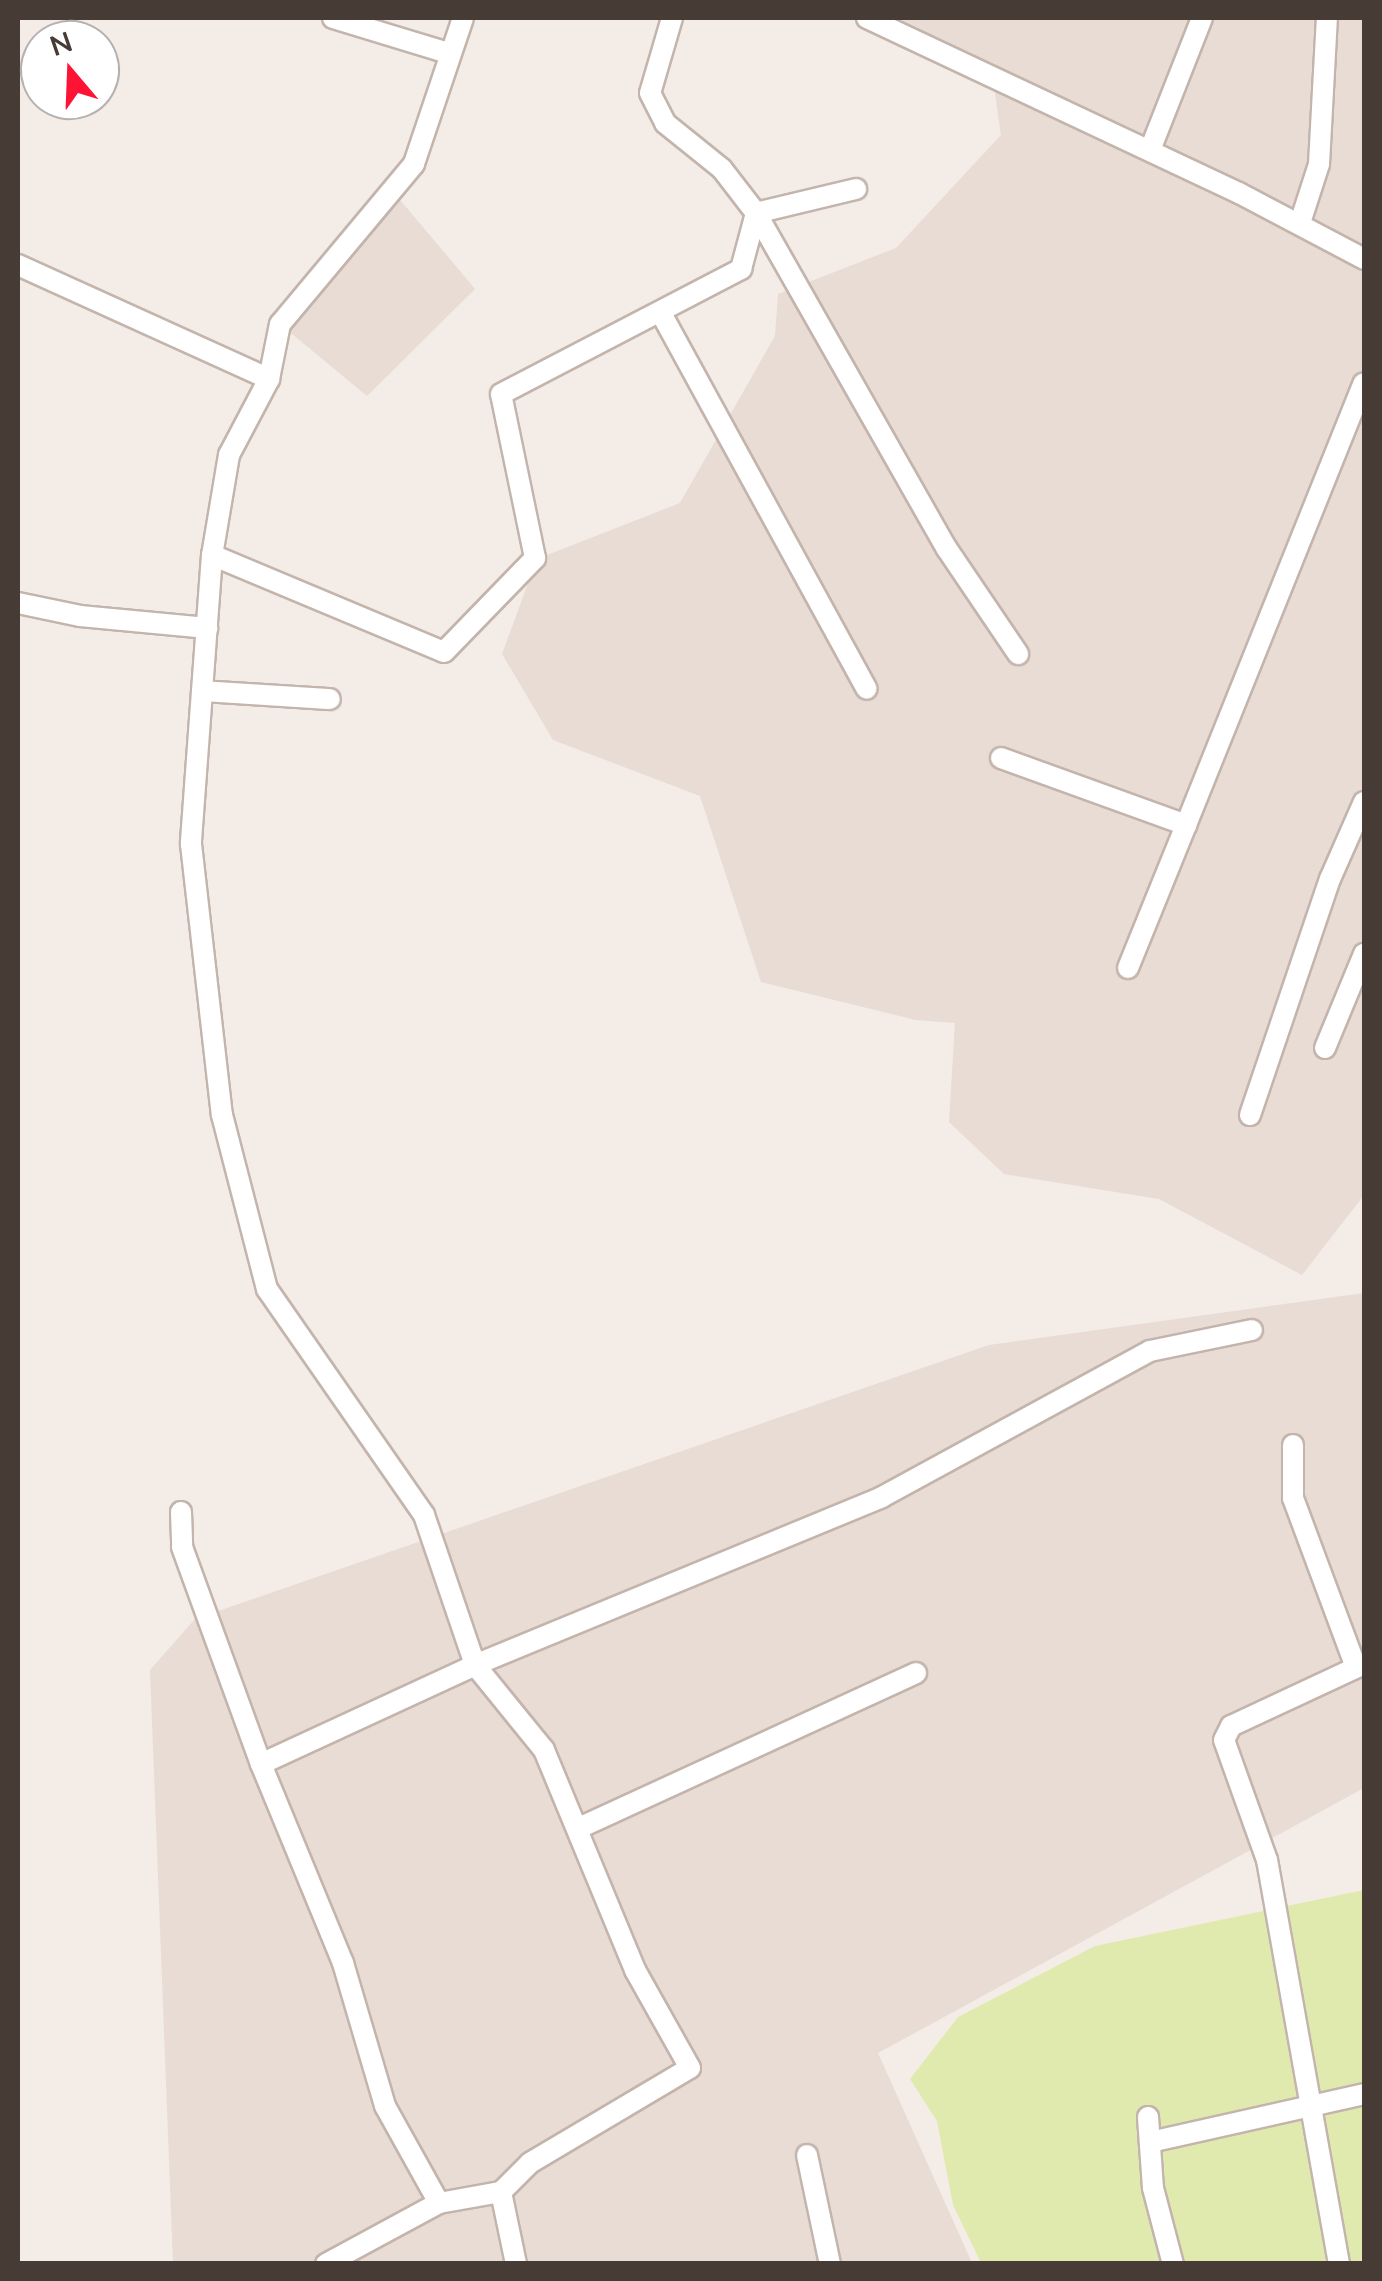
<!DOCTYPE html>
<style>
body{margin:0}
#map{position:relative;width:1382px;height:2281px;overflow:hidden;background:#f4ece7;font-family:Mulish,sans-serif}
div>[style]{position:absolute}
.residential>*{inset:0;background:#e8dcd5}
.green>*{inset:0;background:#e1eaae}
.roads{filter:drop-shadow(2px 0 #c3b4ac) drop-shadow(-2px 0 #c3b4ac) drop-shadow(0 2px #c3b4ac) drop-shadow(0 -2px #c3b4ac)}
.minor>*{height:20px;margin:-10px;padding:0 10px;transform-origin:10px;border-radius:10px;background:#fff}
span{translate:-50% -50%;white-space:nowrap;text-align:center;line-height:1.15;-webkit-text-stroke:8px #fff;paint-order:stroke}
.frame{position:absolute;inset:0;border:20px solid #473b35;pointer-events:none}
.north{position:absolute;left:20px;top:20px;width:100px;height:100px;box-sizing:border-box;background:#fff;border:2px solid #b5b1ae;border-radius:50%;rotate:341deg;font-size:28px;font-weight:700;line-height:40px;text-align:center;color:#473b35}
.north::after{content:'';display:block;margin:auto;width:35px;height:45px;background:#ff1335;clip-path:polygon(50% 0,100% 100%,50% 72%,0 100%)}
</style>
<div id="map">
<div class="residential">
<div style="clip-path:polygon(900px 18px,1364px 18px,1364px 1195px,1302px 1275px,1159px 1199px,1004px 1174px,949px 1122px,955px 1023px,916px 1020px,761px 982px,700px 796px,553px 740px,502px 654px,537px 559px,680px 503px,775px 336px,778px 294px,896px 248px,1001px 135px,993px 80px,940px 56px)"></div>
<div style="clip-path:polygon(390px 188px,475px 289px,367px 396px,280px 324px)"></div>
<div style="clip-path:polygon(1364px 1293px,1364px 1788px,878px 2053px,972px 2263px,173px 2263px,150px 1670px,195px 1619px,989px 1345px)"></div>
</div>
<div class="green">
<div style="clip-path:polygon(1364px 1890px,1364px 2263px,981px 2263px,953px 2205px,937px 2121px,910px 2079px,958px 2017px,1095px 1946px)"></div>
</div>
<div class="roads">
<div class="minor">
<div style="left:333px;top:18px;width:120px;rotate:16.9deg"></div>
<div style="left:463px;top:18px;width:154px;rotate:108.6deg"></div>
<div style="left:414px;top:164px;width:209px;rotate:129.9deg"></div>
<div style="left:280px;top:324px;width:56px;rotate:101.3deg"></div>
<div style="left:269px;top:379px;width:86px;rotate:117.8deg"></div>
<div style="left:229px;top:455px;width:101px;rotate:99.6deg"></div>
<div style="left:212px;top:555px;width:290px;rotate:94.2deg"></div>
<div style="left:191px;top:844px;width:273px;rotate:83.5deg"></div>
<div style="left:222px;top:1115px;width:180px;rotate:75.5deg"></div>
<div style="left:267px;top:1289px;width:275px;rotate:55.2deg"></div>
<div style="left:424px;top:1515px;width:158px;rotate:71.2deg"></div>
<div style="left:475px;top:1665px;width:109px;rotate:50.9deg"></div>
<div style="left:544px;top:1750px;width:238px;rotate:67.5deg"></div>
<div style="left:635px;top:1970px;width:112px;rotate:60.7deg"></div>
<div style="left:690px;top:2068px;width:186px;rotate:149.3deg"></div>
<div style="left:530px;top:2163px;width:41px;rotate:135deg"></div>
<div style="left:501px;top:2192px;width:74px;rotate:78.2deg"></div>
<div style="left:672px;top:18px;width:78px;rotate:106.3deg"></div>
<div style="left:650px;top:93px;width:34px;rotate:63deg"></div>
<div style="left:665px;top:123px;width:73px;rotate:38.9deg"></div>
<div style="left:722px;top:169px;width:56px;rotate:52.3deg"></div>
<div style="left:756px;top:213px;width:103px;rotate:-13.5deg"></div>
<div style="left:867px;top:18px;width:411px;rotate:25.2deg"></div>
<div style="left:1239px;top:193px;width:141px;rotate:27.8deg"></div>
<div style="left:1150px;top:150px;width:142px;rotate:-68.5deg"></div>
<div style="left:1300px;top:223px;width:62px;rotate:-72.1deg"></div>
<div style="left:1319px;top:164px;width:146px;rotate:-86.9deg"></div>
<div style="left:18px;top:265px;width:276px;rotate:24.4deg"></div>
<div style="left:662px;top:315px;width:426px;rotate:61.3deg"></div>
<div style="left:212px;top:555px;width:251px;rotate:22.7deg"></div>
<div style="left:444px;top:652px;width:131px;rotate:-45.9deg"></div>
<div style="left:535px;top:558px;width:167px;rotate:-101.7deg"></div>
<div style="left:501px;top:394px;width:271px;rotate:-27.5deg"></div>
<div style="left:741px;top:269px;width:58px;rotate:-75deg"></div>
<div style="left:756px;top:213px;width:386px;rotate:60.4deg"></div>
<div style="left:947px;top:549px;width:127px;rotate:55.9deg"></div>
<div style="left:18px;top:603px;width:63px;rotate:11.8deg"></div>
<div style="left:80px;top:616px;width:128px;rotate:5.4deg"></div>
<div style="left:202px;top:691px;width:128px;rotate:3.6deg"></div>
<div style="left:1001px;top:758px;width:197px;rotate:19.9deg"></div>
<div style="left:1186px;top:825px;width:476px;rotate:-68.1deg"></div>
<div style="left:1128px;top:968px;width:154px;rotate:-67.9deg"></div>
<div style="left:1325px;top:1048px;width:102px;rotate:-67.5deg"></div>
<div style="left:1250px;top:1115px;width:249px;rotate:-71.3deg"></div>
<div style="left:1330px;top:879px;width:84px;rotate:-66.2deg"></div>
<div style="left:1293px;top:1445px;width:53px;rotate:90deg"></div>
<div style="left:1293px;top:1498px;width:180px;rotate:69.6deg"></div>
<div style="left:181px;top:1512px;width:35px;rotate:88deg"></div>
<div style="left:182px;top:1547px;width:231px;rotate:70deg"></div>
<div style="left:261px;top:1764px;width:215px;rotate:67.6deg"></div>
<div style="left:343px;top:1963px;width:149px;rotate:73.6deg"></div>
<div style="left:385px;top:2106px;width:111px;rotate:60.9deg"></div>
<div style="left:261px;top:1764px;width:236px;rotate:-24.8deg"></div>
<div style="left:475px;top:1665px;width:440px;rotate:-22.4deg"></div>
<div style="left:882px;top:1497px;width:305px;rotate:-28.6deg"></div>
<div style="left:1150px;top:1351px;width:104px;rotate:-11.6deg"></div>
<div style="left:579px;top:1828px;width:371px;rotate:-24.7deg"></div>
<div style="left:1148px;top:2117px;width:71px;rotate:86deg"></div>
<div style="left:1153px;top:2188px;width:79px;rotate:75.3deg"></div>
<div style="left:1150px;top:2142px;width:219px;rotate:-12.6deg"></div>
<div style="left:807px;top:2155px;width:111px;rotate:78.1deg"></div>
<div style="left:326px;top:2264px;width:128px;rotate:-28.4deg"></div>
<div style="left:439px;top:2203px;width:63px;rotate:-10.1deg"></div>
<div style="left:1339px;top:2264px;width:410px;rotate:-100.1deg"></div>
<div style="left:1267px;top:1860px;width:127px;rotate:-109.7deg"></div>
<div style="left:1224px;top:1740px;width:16px;rotate:-63deg"></div>
<div style="left:1231px;top:1726px;width:147px;rotate:-25deg"></div>
</div>
</div>
<div class="frame"></div>
<div class="north">N</div>
</div>
